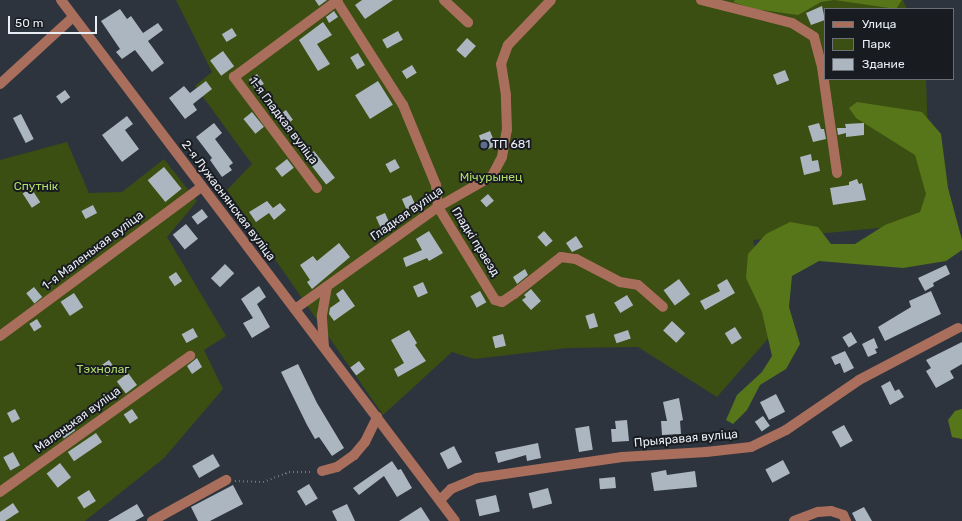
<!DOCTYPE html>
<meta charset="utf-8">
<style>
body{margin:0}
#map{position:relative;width:962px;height:521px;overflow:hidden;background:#2d343d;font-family:Rubik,sans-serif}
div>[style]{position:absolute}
.green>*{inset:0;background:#3a4f11}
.forest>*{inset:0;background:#577619}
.building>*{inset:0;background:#acb6c1;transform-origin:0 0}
.path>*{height:2px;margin-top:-1px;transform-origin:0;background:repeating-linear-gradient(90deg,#6f767e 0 1px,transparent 0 4px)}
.minor>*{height:10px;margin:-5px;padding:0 5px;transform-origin:5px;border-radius:5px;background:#aa6e5c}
.dots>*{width:11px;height:11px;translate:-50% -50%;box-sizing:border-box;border:2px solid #181b20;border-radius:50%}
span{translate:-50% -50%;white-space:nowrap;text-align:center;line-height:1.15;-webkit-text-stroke:4px #181b20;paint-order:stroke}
.street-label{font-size:12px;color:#e9eef4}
.poi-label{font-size:12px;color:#e9eef4}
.left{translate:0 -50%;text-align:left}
.park-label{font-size:12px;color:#b2dd6a}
.legend{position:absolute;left:824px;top:8px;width:130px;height:72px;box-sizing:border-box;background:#181b20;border:1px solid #6c6f75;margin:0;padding:5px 7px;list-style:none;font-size:12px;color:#e9eef4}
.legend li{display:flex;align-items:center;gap:8px;height:20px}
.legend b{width:20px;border:1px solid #6c6f75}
.scale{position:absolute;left:8px;top:16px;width:89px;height:18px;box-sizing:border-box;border:2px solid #e9eef4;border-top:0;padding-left:5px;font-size:12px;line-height:14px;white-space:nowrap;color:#e9eef4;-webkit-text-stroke:3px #181b20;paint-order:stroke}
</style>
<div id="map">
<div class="green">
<div style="clip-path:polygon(176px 0,903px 0,907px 9px,825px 9px,825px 79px,926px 79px,931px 223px,753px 240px,773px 333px,717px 397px,638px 347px,568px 348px,474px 359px,452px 352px,383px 415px,227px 190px,252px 164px,195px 86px,212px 72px)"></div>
<div style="clip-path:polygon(67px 142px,89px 193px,122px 192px,164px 159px,197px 201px,167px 237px,226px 336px,204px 350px,223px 389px,164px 458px,85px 521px,0 521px,0 160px)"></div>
</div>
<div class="forest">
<div style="clip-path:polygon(735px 0,902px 0,896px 9px,834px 0,821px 2px,798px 15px,754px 9px,733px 2px)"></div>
<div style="clip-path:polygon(857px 102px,922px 112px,941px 134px,948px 188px,962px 240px,962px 250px,946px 261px,903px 268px,819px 261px,792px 276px,789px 307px,800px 344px,786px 369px,760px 385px,747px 410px,733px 424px,726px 420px,737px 395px,762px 372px,772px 356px,762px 312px,746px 278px,748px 254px,766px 234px,790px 222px,818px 227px,831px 244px,855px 244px,885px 225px,920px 212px,926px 194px,915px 155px,856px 118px,849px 108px)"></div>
<div style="clip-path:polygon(962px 409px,962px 439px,952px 437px,948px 420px,955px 411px)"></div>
</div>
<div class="building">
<div style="clip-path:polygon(315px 0,327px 0,319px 6px)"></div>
<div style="clip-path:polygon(362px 0,393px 0,365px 19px,355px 5px)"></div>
<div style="clip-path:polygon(822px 6px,825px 20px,811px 25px,806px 13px)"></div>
<div style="clip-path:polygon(120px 9px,127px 19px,131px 16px,143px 33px,158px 23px,163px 30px,148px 41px,164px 63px,152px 72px,135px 50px,122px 59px,116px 52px,120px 49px,101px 21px)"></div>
<div style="clip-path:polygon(334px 11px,338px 17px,329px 23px,326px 17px)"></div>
<div style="clip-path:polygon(323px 22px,332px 35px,317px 44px,330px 64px,318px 71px,299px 40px)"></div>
<div style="left:232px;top:28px;width:9px;height:12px;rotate:58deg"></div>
<div style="left:398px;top:31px;width:10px;height:18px;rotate:61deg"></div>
<div style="left:467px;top:38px;width:12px;height:16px;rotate:42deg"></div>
<div style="left:223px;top:51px;width:19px;height:16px;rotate:54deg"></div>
<div style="left:358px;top:53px;width:14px;height:9px;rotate:60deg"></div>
<div style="left:412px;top:65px;width:9px;height:12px;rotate:58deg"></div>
<div style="left:785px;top:70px;width:11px;height:13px;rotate:68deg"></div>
<div style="left:257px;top:74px;width:12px;height:10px;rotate:55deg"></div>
<div style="clip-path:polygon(206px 81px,212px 89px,193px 104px,197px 110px,185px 119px,169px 98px,184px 86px,190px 93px)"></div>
<div style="left:378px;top:81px;width:28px;height:27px;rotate:58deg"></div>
<div style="left:65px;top:90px;width:9px;height:11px;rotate:54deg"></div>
<div style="left:286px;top:110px;width:12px;height:12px;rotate:55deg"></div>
<div style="left:252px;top:112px;width:19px;height:11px;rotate:51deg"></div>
<div style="left:21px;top:114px;width:28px;height:9px;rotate:63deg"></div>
<div style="clip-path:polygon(127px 116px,133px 124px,125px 130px,139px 149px,122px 162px,102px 135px)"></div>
<div style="clip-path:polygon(214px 123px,222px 133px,215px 139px,233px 163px,229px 166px,232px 170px,222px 177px,210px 160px,212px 158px,196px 137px)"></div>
<div style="clip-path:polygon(819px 123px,821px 129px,824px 129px,826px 139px,813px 142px,808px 126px)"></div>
<div style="clip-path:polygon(864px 123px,864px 135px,846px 137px,846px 133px,838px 135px,837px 128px,846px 128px,845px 124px)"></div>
<div style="left:490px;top:131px;width:16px;height:12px;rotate:68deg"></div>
<div style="left:314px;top:151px;width:34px;height:11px;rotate:52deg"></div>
<div style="clip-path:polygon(811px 154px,812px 161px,818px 160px,820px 171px,804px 175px,800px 157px)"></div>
<div style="left:287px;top:159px;width:11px;height:15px;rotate:52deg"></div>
<div style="left:395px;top:159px;width:10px;height:11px;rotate:61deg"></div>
<div style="left:164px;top:167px;width:28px;height:21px;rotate:51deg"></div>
<div style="clip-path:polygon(857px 179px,859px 184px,862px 183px,866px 200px,833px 205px,830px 188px,849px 185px,849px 182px)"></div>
<div style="left:31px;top:188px;width:17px;height:10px;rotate:57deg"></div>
<div style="left:488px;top:194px;width:9px;height:10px;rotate:49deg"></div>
<div style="left:411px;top:195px;width:12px;height:10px;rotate:66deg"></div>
<div style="clip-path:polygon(267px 201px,273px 208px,280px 203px,286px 210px,274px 220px,269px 213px,256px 222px,249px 212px)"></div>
<div style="left:93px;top:205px;width:9px;height:13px;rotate:63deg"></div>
<div style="left:202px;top:209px;width:10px;height:13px;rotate:53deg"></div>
<div style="left:385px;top:213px;width:12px;height:10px;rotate:66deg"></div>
<div style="left:186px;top:224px;width:19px;height:17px;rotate:51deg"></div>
<div style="clip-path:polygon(429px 231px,443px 253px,429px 261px,427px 258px,406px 267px,403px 258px,422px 250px,416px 239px)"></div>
<div style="left:544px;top:231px;width:13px;height:9px;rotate:48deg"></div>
<div style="clip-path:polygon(576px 236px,583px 247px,572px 252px,566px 243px)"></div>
<div style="clip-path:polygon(339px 243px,350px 257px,312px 289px,307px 282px,310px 280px,300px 265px,313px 256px,317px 261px)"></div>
<div style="left:225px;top:264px;width:13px;height:20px;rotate:45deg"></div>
<div style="clip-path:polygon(946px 265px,950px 274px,933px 283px,934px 286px,925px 291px,918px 278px)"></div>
<div style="clip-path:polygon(525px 269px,528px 275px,517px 284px,513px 277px)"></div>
<div style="left:176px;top:272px;width:11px;height:9px;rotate:56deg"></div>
<div style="left:679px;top:279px;width:19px;height:19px;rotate:54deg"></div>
<div style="clip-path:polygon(727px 279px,735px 293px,705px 310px,700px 301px,720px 291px,717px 285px)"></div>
<div style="left:423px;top:282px;width:12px;height:11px;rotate:66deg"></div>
<div style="clip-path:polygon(259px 286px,266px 297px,257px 304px,270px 327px,252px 338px,243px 323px,253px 318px,241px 299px)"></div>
<div style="left:34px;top:287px;width:13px;height:10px;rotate:51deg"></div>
<div style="clip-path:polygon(343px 289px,355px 306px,334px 321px,329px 314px,330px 308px,340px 301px,336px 294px)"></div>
<div style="clip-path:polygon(531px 289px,541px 301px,531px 310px,522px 300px,526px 297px,524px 295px)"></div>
<div style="left:480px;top:291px;width:13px;height:11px;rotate:61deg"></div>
<div style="clip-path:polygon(931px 291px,941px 314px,885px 341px,878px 327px,911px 307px,909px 301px)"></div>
<div style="left:74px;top:293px;width:17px;height:16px;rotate:57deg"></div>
<div style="left:627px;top:295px;width:12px;height:15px;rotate:59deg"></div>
<div style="left:594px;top:313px;width:14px;height:9px;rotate:73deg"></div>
<div style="left:37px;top:319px;width:9px;height:9px;rotate:58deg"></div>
<div style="left:672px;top:321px;width:18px;height:13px;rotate:43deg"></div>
<div style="left:735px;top:327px;width:13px;height:12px;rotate:58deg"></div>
<div style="left:193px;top:328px;width:10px;height:13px;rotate:61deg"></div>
<div style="clip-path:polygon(409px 330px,417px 343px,415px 345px,426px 361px,398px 377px,394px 369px,404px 363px,391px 340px)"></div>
<div style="left:628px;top:330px;width:9px;height:15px;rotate:72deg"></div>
<div style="left:851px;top:332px;width:12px;height:10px;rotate:59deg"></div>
<div style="left:503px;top:334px;width:12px;height:11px;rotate:76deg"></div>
<div style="clip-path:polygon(874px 338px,878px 348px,875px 349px,877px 353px,868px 357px,862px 344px)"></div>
<div style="clip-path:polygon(962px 342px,962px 364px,950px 371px,954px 378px,936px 388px,926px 371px,931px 368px,926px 360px)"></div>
<div style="clip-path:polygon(845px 351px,854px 368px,844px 373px,840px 363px,835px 365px,831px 357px)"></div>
<div style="clip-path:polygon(197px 358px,202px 367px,192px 374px,187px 366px)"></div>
<div style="left:109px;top:360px;width:12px;height:11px;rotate:55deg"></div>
<div style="left:359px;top:361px;width:10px;height:11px;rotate:53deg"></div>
<div style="clip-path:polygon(298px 364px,317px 403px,344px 448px,332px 456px,319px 437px,315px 439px,307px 425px,281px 372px)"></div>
<div style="left:128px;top:373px;width:15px;height:14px;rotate:53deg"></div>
<div style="clip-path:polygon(890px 381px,895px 391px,899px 389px,904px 397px,890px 405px,881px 386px)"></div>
<div style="left:776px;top:394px;width:20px;height:18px;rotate:63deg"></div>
<div style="clip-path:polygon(679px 398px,683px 420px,680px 421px,681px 434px,662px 435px,661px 421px,667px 421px,663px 402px)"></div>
<div style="left:15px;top:409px;width:11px;height:9px;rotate:63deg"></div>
<div style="left:132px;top:409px;width:11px;height:10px;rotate:56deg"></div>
<div style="left:763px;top:416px;width:12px;height:10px;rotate:55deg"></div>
<div style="clip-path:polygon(627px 420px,629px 441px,612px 442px,611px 429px,616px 429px,615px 421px)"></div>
<div style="left:70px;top:423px;width:9px;height:14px;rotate:54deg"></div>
<div style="left:844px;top:425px;width:18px;height:14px;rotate:61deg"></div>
<div style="left:589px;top:426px;width:24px;height:14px;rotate:81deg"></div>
<div style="left:96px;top:433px;width:11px;height:34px;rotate:56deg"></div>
<div style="clip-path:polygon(538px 443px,541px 458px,527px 461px,526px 455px,498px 463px,495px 452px)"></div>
<div style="left:454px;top:446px;width:18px;height:16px;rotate:63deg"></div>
<div style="left:13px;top:452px;width:15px;height:11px;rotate:62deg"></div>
<div style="left:213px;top:454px;width:14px;height:24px;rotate:60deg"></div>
<div style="left:783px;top:460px;width:15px;height:20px;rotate:62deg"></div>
<div style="clip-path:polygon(392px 461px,398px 470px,401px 469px,412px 488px,397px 497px,384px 476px,359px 495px,353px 488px)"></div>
<div style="left:60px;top:463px;width:18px;height:17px;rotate:52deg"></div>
<div style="clip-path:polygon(666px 470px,667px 475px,695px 471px,697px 487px,654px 491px,651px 473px)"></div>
<div style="left:615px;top:477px;width:11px;height:16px;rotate:85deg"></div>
<div style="left:309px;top:484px;width:17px;height:14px;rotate:59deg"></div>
<div style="clip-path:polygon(233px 485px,243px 504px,210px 521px,198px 521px,191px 507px)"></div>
<div style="left:548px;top:488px;width:16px;height:20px;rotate:75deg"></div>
<div style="left:89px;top:490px;width:13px;height:14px;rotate:58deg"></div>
<div style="left:496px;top:495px;width:17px;height:21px;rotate:77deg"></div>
<div style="clip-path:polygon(13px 503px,19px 512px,5px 521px,0 521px,0 512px)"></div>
<div style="clip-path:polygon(137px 504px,144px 516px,135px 521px,108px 521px)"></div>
<div style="clip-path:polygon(347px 504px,355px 521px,337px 521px,332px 511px)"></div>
<div style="clip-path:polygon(421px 507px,430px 521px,399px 521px)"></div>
<div style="clip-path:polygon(864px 507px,872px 521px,856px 521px,852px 513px)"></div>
</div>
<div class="path">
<div style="left:235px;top:481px;width:28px;rotate:2deg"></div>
<div style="left:263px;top:482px;width:28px;rotate:-21deg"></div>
<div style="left:289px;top:472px;width:22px"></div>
</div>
<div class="minor">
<div style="left:61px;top:0;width:653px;rotate:52.9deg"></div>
<div style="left:336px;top:0;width:125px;rotate:57.5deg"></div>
<div style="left:403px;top:105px;width:87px;rotate:67.6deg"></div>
<div style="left:436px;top:185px;width:22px;rotate:85deg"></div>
<div style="left:438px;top:207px;width:109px;rotate:58.5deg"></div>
<div style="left:495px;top:300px;width:7px;rotate:16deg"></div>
<div style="left:502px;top:302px;width:14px;rotate:-34deg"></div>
<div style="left:514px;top:294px;width:60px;rotate:-38.2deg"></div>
<div style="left:561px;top:257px;width:15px;rotate:8deg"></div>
<div style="left:576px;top:259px;width:50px;rotate:27.6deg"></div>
<div style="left:620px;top:282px;width:18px;rotate:9deg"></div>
<div style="left:638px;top:285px;width:33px;rotate:41deg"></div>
<div style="left:444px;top:0;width:33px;rotate:43deg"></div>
<div style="left:701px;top:0;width:94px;rotate:14.2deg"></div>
<div style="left:792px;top:23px;width:26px;rotate:32deg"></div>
<div style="left:814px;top:37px;width:31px;rotate:75deg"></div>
<div style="left:822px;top:67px;width:107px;rotate:81.9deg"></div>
<div style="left:0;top:84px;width:99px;rotate:-42.5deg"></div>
<div style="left:317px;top:188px;width:139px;rotate:-126.8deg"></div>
<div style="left:234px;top:77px;width:129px;rotate:-36.5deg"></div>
<div style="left:295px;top:309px;width:176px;rotate:-35.5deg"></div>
<div style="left:438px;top:207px;width:62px;rotate:-29.9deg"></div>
<div style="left:492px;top:176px;width:21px;rotate:-62deg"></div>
<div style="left:502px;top:157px;width:27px;rotate:-80deg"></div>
<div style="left:507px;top:130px;width:35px;rotate:-92deg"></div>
<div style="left:506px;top:95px;width:31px;rotate:-99deg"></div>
<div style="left:501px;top:64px;width:20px;rotate:-70deg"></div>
<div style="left:508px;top:45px;width:62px;rotate:-46.3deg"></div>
<div style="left:0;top:336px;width:250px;rotate:-36.5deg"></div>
<div style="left:324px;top:347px;width:32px;rotate:-94deg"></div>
<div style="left:322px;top:315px;width:29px;rotate:-80deg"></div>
<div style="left:322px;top:471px;width:16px;rotate:-15deg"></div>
<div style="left:337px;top:467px;width:21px;rotate:-35deg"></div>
<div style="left:354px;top:455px;width:17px;rotate:-50deg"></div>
<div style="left:365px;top:442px;width:28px;rotate:-64deg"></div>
<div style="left:0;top:492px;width:234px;rotate:-35.6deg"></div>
<div style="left:440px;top:500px;width:16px;rotate:-45deg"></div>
<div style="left:451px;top:489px;width:28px;rotate:-23deg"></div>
<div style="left:477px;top:478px;width:147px;rotate:-8.2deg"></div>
<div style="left:622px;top:457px;width:84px;rotate:-3.4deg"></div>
<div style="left:706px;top:452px;width:45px;rotate:-6.3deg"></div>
<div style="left:751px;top:447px;width:39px;rotate:-26deg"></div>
<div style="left:786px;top:430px;width:88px;rotate:-34.4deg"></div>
<div style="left:859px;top:380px;width:112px;rotate:-27.7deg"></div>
<div style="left:152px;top:521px;width:85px;rotate:-29deg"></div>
<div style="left:794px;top:521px;width:26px;rotate:-21deg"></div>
<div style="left:818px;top:512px;width:13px;rotate:-4deg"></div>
<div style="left:831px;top:511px;width:13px;rotate:18deg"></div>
<div style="left:843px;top:515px;width:7px;rotate:63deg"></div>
</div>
<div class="dots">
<div style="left:484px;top:145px;background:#5c6f8a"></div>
</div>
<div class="street-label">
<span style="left:283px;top:121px;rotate:53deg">1-я Гладкая вуліца</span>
<span style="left:228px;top:201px;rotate:53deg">2-я Лужаснянская вуліца</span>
<span style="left:407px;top:214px;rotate:-35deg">Гладкая вуліца</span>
<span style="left:475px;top:242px;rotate:58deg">Гладкі праезд</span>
<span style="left:93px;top:251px;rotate:-37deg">1-я Маленькая вуліца</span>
<span style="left:78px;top:420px;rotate:-36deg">Маленькая вуліца</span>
<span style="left:686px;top:439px;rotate:-5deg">Прыяравая вуліца</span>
</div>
<div class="poi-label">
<span class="left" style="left:492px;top:145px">ТП 681</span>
</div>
<div class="park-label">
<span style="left:491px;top:178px">Мічурынец</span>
<span style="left:36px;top:187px">Спутнік</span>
<span style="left:103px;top:370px">Тэхнолаг</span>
</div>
<ul class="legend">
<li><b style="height:5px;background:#aa6e5c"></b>Улица</li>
<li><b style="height:11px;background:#3a4f11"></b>Парк</li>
<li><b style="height:11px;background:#acb6c1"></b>Здание</li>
</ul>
<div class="scale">50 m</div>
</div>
